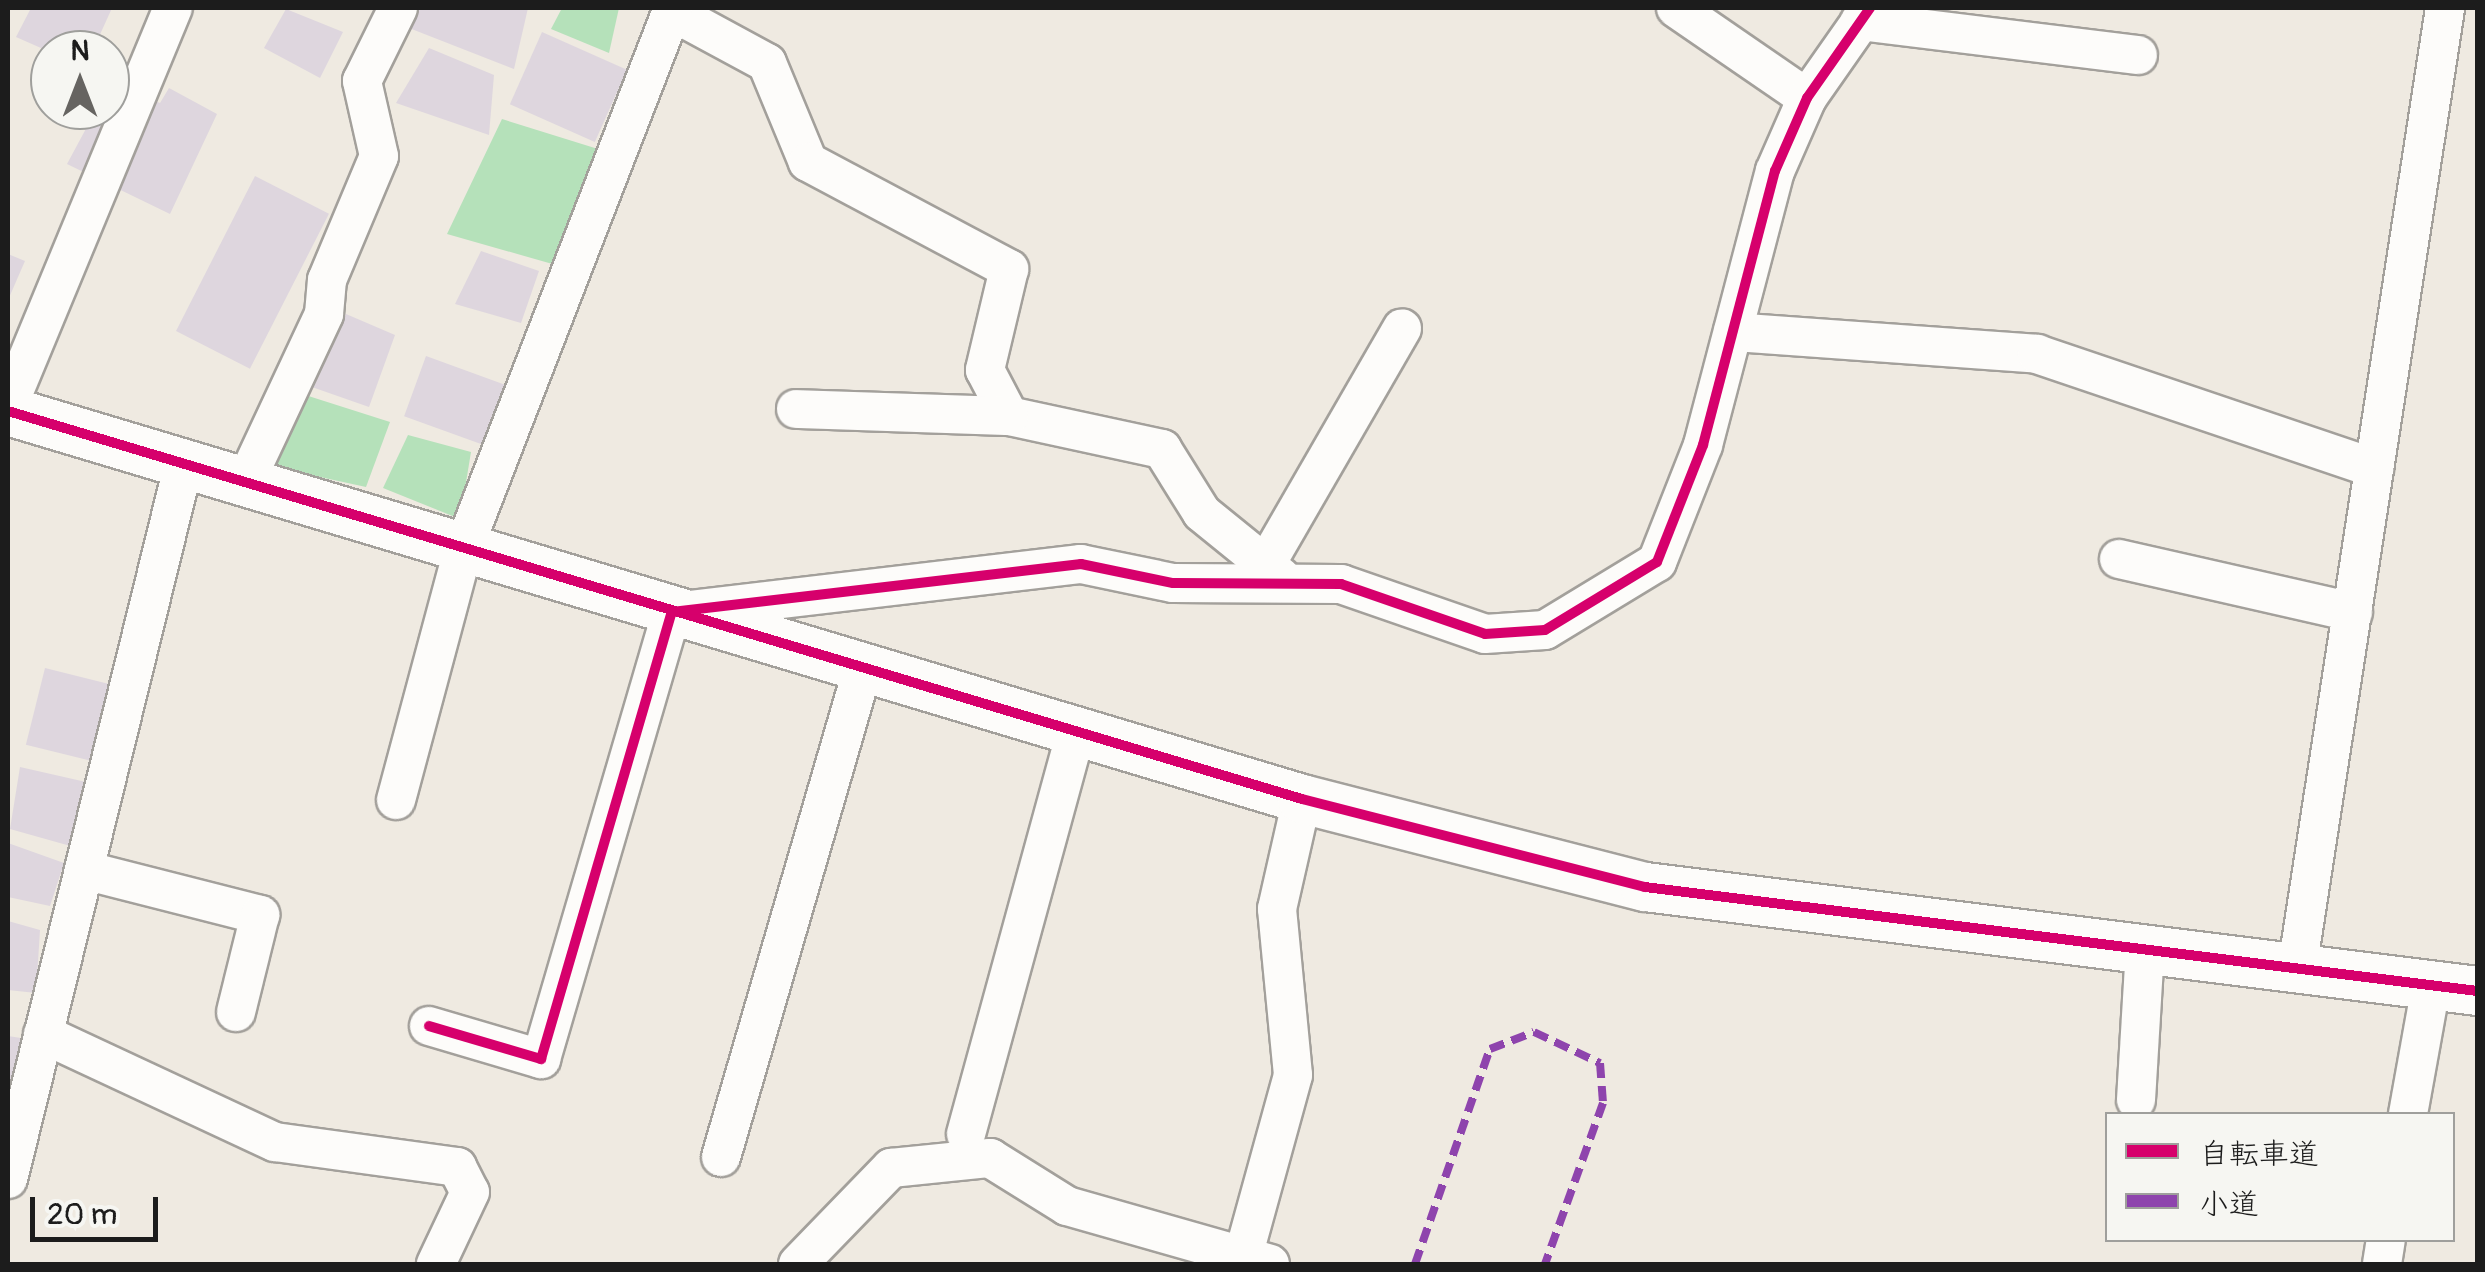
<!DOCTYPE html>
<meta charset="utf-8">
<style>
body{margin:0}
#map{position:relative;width:2485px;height:1272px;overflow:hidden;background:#efeae1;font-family:Pangolin,"Klee One",sans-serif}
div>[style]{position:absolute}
.green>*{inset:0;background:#b5e1ba}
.building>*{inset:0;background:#ded6de;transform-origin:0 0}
.roads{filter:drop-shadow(2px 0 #a3a09b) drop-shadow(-2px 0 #a3a09b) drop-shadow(0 2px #a3a09b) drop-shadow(0 -2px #a3a09b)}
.minor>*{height:38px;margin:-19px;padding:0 19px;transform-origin:19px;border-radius:19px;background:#fdfcfa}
.tertiary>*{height:48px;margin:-24px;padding:0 24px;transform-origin:24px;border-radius:24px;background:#fdfcfa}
.quiet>*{height:8px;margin-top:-4px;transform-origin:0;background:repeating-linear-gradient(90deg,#8e44ad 0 15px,transparent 0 23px)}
.cycleway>*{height:10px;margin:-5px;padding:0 5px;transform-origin:5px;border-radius:5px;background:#d6006c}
span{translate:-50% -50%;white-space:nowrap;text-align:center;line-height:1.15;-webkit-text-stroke:8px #f6f6f2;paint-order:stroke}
.frame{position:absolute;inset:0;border:10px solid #1c1c1c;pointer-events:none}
.legend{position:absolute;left:2105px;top:1112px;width:350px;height:130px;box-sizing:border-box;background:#f6f6f2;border:2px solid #9f9f9c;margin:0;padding:12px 18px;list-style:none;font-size:30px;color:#1c1c1c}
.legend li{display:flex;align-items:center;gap:20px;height:50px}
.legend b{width:50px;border:2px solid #9f9f9c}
.north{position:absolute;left:30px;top:30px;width:100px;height:100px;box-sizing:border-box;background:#f6f6f2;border:2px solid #9f9f9c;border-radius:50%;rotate:0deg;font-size:28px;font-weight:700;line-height:40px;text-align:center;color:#1c1c1c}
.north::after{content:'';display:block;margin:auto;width:35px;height:45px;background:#666461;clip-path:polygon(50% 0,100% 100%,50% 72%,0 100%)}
.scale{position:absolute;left:30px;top:1197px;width:128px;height:45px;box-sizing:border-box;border:5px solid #1c1c1c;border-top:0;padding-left:12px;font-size:30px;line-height:35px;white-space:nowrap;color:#1c1c1c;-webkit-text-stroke:8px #f6f6f2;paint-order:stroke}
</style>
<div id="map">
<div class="green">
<div style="clip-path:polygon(562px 8px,619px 8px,609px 53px,551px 29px)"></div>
<div style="clip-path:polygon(502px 119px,598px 149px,556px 265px,447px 234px)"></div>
<div style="clip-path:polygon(299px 393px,390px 422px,366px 487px,265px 465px)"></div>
<div style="clip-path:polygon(408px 435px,471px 452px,460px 519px,383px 488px)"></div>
</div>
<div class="building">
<div style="clip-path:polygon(31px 8px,112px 8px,93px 50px,50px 52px,16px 37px)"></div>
<div style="clip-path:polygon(418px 8px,528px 8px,514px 69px,409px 28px)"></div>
<div style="clip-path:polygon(286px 9px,343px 32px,320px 78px,264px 48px)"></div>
<div style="left:542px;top:32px;width:93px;height:79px;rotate:24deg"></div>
<div style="clip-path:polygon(429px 48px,494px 75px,489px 135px,396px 103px)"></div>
<div style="clip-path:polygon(110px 83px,160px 103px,169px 88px,217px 114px,170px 214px,67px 164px,96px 110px,110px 110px)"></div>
<div style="left:255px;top:176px;width:83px;height:174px;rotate:27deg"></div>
<div style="clip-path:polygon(481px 251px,539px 271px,521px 323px,455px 304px)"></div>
<div style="clip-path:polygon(8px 254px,25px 261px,8px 300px)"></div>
<div style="clip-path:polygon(346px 314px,395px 335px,369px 407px,309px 386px)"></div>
<div style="left:426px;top:356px;width:84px;height:64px;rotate:20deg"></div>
<div style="left:45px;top:668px;width:68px;height:79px;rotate:14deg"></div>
<div style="clip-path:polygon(20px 767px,86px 782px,74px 847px,10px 829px)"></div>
<div style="clip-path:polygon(8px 843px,64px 863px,50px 906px,8px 897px)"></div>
<div style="clip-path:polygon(8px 921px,40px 930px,36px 993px,8px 990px)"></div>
<div style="clip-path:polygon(8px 1036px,21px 1038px,13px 1097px,8px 1096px)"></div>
</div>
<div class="roads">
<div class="minor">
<div style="left:1676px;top:8px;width:159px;rotate:34.5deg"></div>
<div style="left:671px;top:11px;width:109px;rotate:28.4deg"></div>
<div style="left:767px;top:63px;width:107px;rotate:67.5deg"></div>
<div style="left:808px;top:162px;width:228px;rotate:28deg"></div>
<div style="left:1009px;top:269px;width:104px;rotate:103.4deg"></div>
<div style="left:985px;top:370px;width:52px;rotate:62.4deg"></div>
<div style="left:1009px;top:416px;width:157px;rotate:12.2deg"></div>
<div style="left:1162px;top:449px;width:75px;rotate:58deg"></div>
<div style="left:1202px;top:513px;width:102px;rotate:39deg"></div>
<div style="left:1860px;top:21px;width:280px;rotate:7deg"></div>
<div style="left:1733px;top:332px;width:305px;rotate:4.1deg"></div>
<div style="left:2037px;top:354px;width:356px;rotate:18.7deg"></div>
<div style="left:8px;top:406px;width:431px;rotate:-67.5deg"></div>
<div style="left:796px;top:409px;width:213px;rotate:1.9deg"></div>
<div style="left:244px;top:485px;width:189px;rotate:-64.9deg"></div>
<div style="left:324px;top:314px;width:34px;rotate:-85deg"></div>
<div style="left:327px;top:280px;width:134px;rotate:-67.2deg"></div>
<div style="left:379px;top:156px;width:77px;rotate:-102.8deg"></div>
<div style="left:362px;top:81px;width:81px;rotate:-63.7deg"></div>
<div style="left:2119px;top:559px;width:240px;rotate:12.8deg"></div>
<div style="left:1266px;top:564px;width:272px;rotate:-60deg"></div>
<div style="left:396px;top:800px;width:259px;rotate:-75deg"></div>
<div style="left:463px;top:550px;width:581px;rotate:-68.82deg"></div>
<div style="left:84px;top:870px;width:182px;rotate:14.3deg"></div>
<div style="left:260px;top:915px;width:100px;rotate:103.9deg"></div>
<div style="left:2297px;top:969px;width:972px;rotate:-81.24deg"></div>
<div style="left:429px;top:1026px;width:117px;rotate:16.4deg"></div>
<div style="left:541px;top:1059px;width:466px;rotate:-73.7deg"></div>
<div style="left:672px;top:612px;width:412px;rotate:-6.7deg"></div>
<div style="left:1081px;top:564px;width:94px;rotate:11.7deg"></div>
<div style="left:1173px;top:583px;width:168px;rotate:0.3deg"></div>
<div style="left:1341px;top:584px;width:152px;rotate:19.1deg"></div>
<div style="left:1485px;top:634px;width:60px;rotate:-3.8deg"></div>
<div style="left:1545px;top:630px;width:131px;rotate:-31.3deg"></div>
<div style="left:1657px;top:562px;width:126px;rotate:-68.5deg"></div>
<div style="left:1703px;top:445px;width:283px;rotate:-75.3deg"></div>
<div style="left:1775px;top:171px;width:80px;rotate:-66.3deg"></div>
<div style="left:1807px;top:98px;width:110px;rotate:-55deg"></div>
<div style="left:43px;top:1034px;width:256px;rotate:25deg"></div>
<div style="left:275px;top:1142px;width:184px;rotate:7.8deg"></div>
<div style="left:457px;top:1167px;width:28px;rotate:63deg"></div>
<div style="left:470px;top:1192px;width:80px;rotate:115.3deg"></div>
<div style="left:2136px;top:1100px;width:150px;rotate:-86.6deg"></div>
<div style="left:2408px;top:1114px;width:130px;rotate:-79.8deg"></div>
<div style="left:966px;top:1134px;width:418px;rotate:-74.7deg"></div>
<div style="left:721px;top:1157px;width:509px;rotate:-73.81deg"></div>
<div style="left:8px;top:1179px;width:733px;rotate:-76.19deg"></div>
<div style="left:798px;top:1264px;width:134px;rotate:-45.9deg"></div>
<div style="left:891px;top:1168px;width:100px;rotate:-5.8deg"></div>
<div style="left:990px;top:1158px;width:91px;rotate:31.9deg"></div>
<div style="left:1067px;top:1206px;width:211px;rotate:15.9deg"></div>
<div style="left:1241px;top:1264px;width:196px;rotate:-74.6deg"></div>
<div style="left:1293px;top:1075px;width:167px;rotate:-95.5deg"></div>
<div style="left:1277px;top:909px;width:113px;rotate:-77.2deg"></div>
<div style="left:2382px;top:1264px;width:24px;rotate:-81deg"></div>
</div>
<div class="tertiary">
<div style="left:8px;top:411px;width:1351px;rotate:16.69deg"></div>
<div style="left:1302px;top:799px;width:354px;rotate:14.4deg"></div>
<div style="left:1645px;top:887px;width:839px;rotate:7.12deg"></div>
</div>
</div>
<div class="quiet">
<div style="left:1415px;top:1264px;width:228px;rotate:-70.8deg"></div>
<div style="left:1490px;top:1049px;width:47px;rotate:-21.1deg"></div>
<div style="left:1534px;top:1032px;width:73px;rotate:25.2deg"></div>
<div style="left:1600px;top:1063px;width:40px;rotate:85.7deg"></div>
<div style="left:1603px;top:1103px;width:171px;rotate:109.8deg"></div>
</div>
<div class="cycleway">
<div style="left:8px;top:411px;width:1351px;rotate:16.69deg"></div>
<div style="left:1302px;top:799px;width:354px;rotate:14.4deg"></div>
<div style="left:1645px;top:887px;width:839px;rotate:7.12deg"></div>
<div style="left:429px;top:1026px;width:117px;rotate:16.4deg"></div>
<div style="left:541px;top:1059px;width:466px;rotate:-73.7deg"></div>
<div style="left:672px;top:612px;width:412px;rotate:-6.7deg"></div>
<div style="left:1081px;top:564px;width:94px;rotate:11.7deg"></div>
<div style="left:1173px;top:583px;width:168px;rotate:0.3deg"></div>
<div style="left:1341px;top:584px;width:152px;rotate:19.1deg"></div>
<div style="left:1485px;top:634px;width:60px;rotate:-3.8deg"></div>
<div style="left:1545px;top:630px;width:131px;rotate:-31.3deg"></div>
<div style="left:1657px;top:562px;width:126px;rotate:-68.5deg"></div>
<div style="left:1703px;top:445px;width:283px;rotate:-75.3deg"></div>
<div style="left:1775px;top:171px;width:80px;rotate:-66.3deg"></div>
<div style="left:1807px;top:98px;width:110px;rotate:-55deg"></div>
</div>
<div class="frame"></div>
<ul class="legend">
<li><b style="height:12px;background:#d6006c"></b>自転車道</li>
<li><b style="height:12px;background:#8e44ad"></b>小道</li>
</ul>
<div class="north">N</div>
<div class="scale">20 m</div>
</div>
